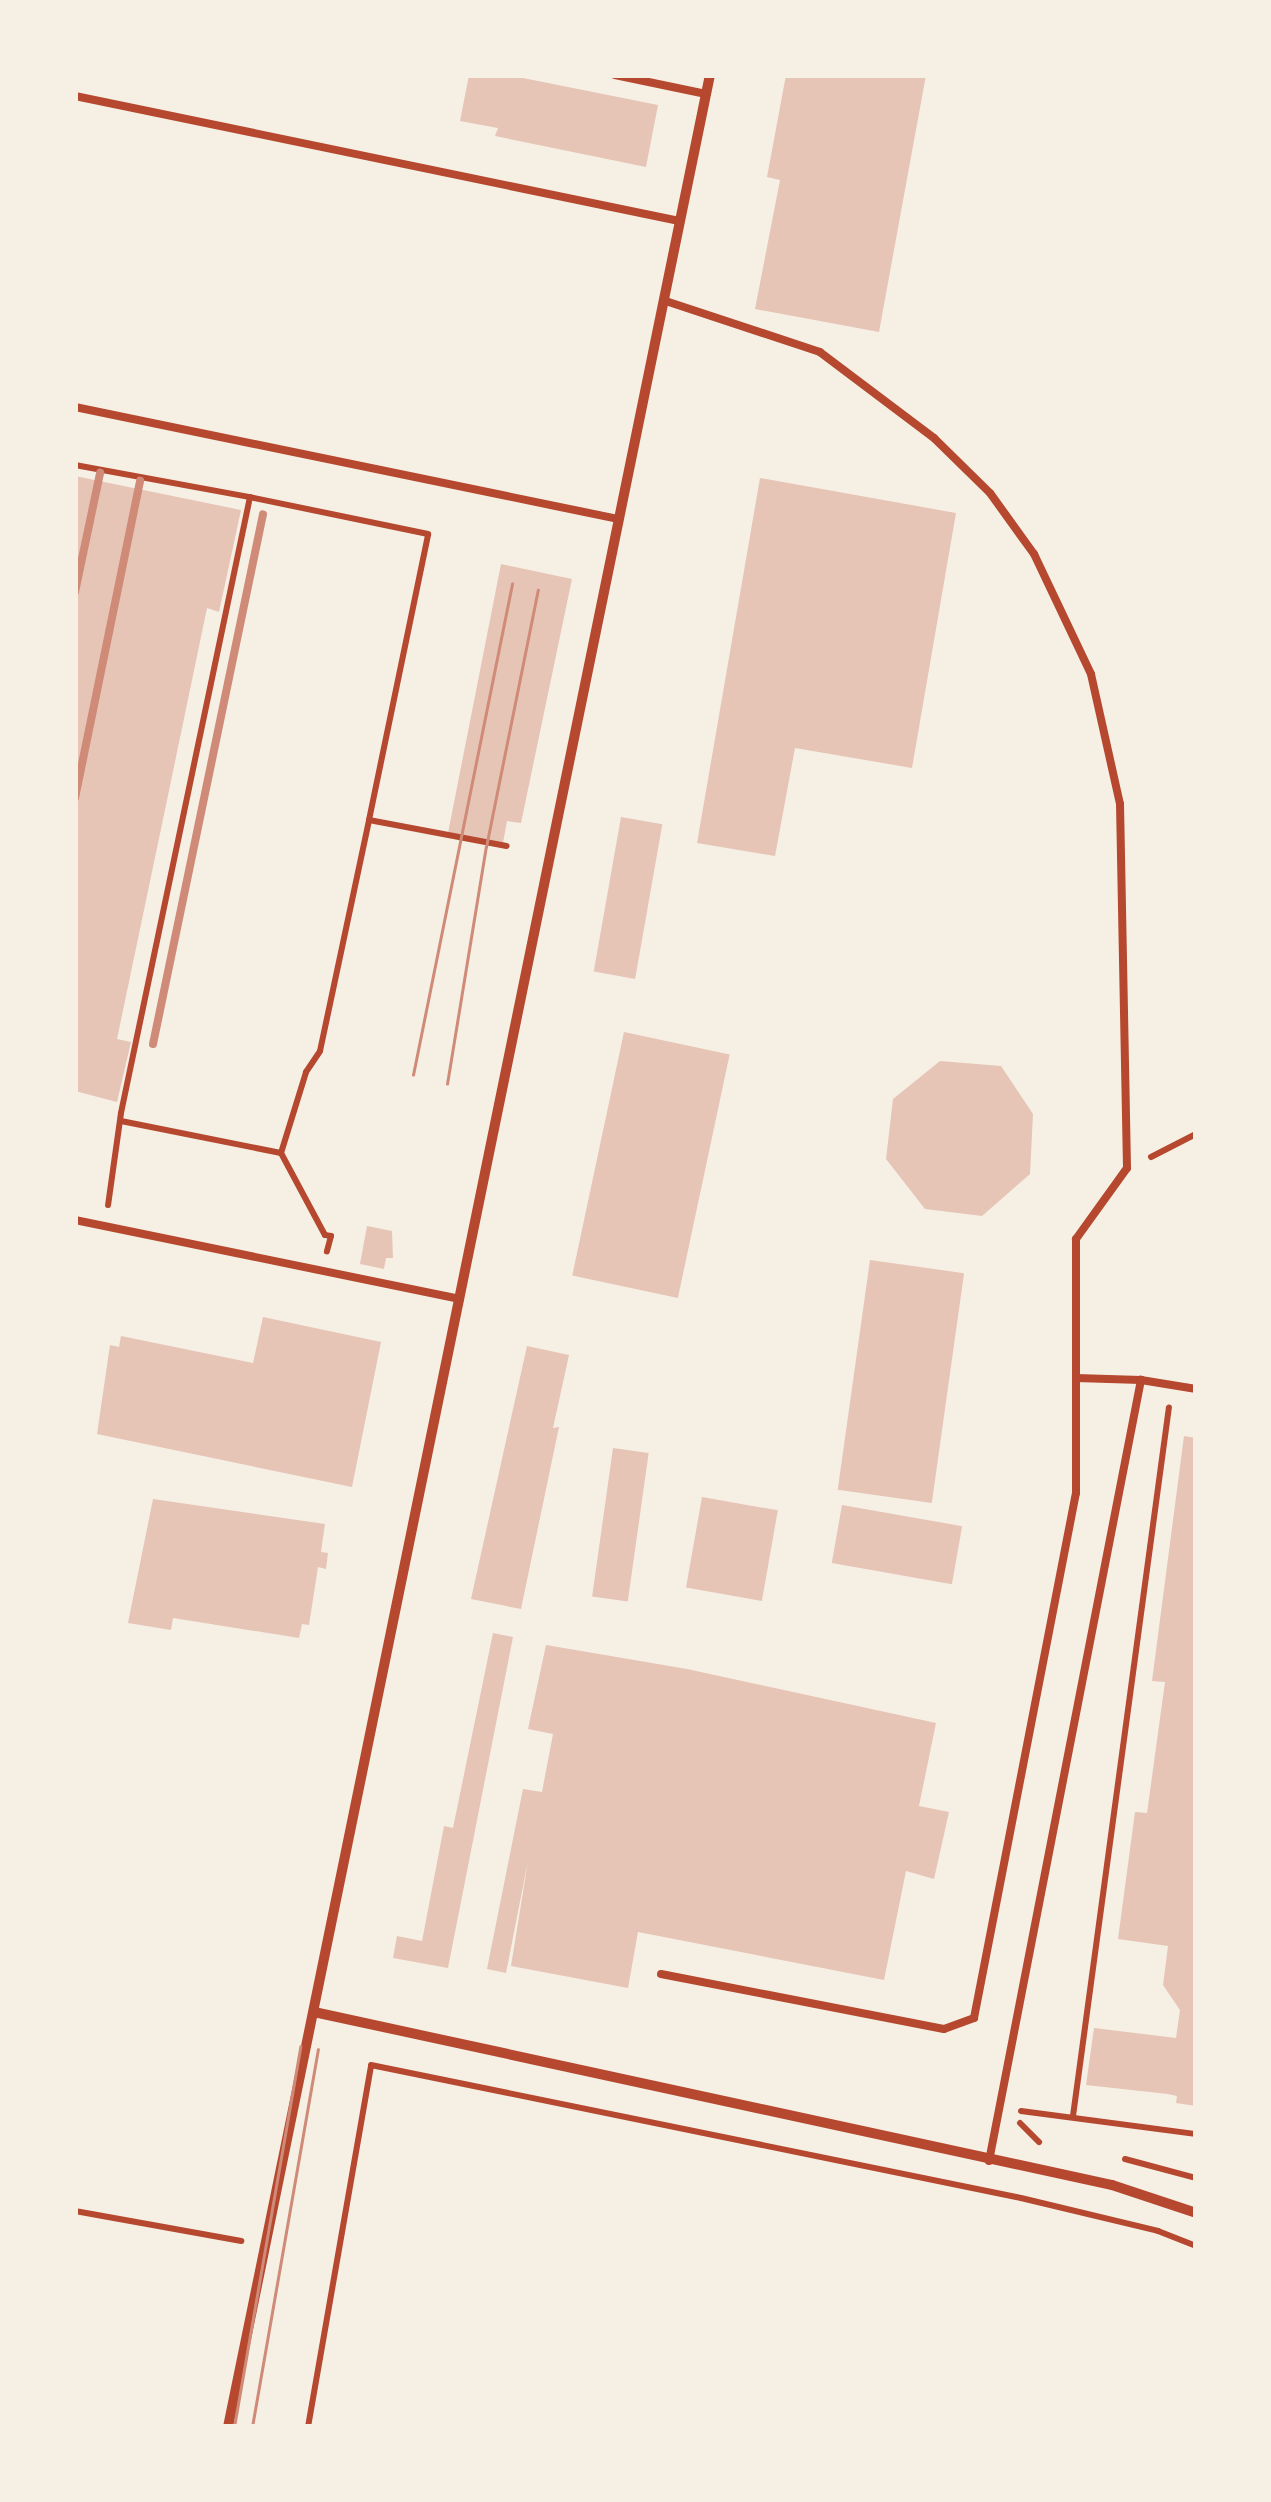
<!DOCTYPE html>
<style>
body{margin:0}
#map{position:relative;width:1271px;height:2502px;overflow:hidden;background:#f6efe4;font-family:"Asap Condensed",sans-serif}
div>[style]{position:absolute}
.building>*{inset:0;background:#e6c5b7;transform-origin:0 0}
.path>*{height:6px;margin:-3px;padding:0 3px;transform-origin:3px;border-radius:3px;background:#b5482f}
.service>*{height:8px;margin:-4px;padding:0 4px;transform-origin:4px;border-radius:4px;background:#b5482f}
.minor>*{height:10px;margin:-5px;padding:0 5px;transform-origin:5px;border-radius:5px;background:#b5482f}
.tram>*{height:2.5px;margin:-1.25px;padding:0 1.25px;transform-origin:1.25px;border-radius:1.25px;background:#cf8b77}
.rail>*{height:8px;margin:-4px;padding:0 4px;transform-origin:4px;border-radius:4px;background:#cf8b77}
span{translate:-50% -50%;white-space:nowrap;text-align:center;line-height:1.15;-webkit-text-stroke:9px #f6efe4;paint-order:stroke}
.frame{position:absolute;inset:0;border:78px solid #f6efe4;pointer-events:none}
</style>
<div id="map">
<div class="building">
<div style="clip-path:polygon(469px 75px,508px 75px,658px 105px,646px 167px,495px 136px,498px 128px,460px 121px)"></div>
<div style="clip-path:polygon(786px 75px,926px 75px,879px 332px,755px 309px,780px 180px,767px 177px)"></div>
<div style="clip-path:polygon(75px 476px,241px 510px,219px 612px,207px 608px,166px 805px,117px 1039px,131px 1042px,117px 1102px,75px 1091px)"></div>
<div style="clip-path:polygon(760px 478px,956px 513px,912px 768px,795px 748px,775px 856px,697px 843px)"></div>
<div style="clip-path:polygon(501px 564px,572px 579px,521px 823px,507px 821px,503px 843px,448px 833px)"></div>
<div style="left:621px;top:817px;width:42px;height:157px;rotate:10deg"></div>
<div style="left:624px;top:1032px;width:108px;height:249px;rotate:12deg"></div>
<div style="clip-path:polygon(940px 1061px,1001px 1066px,1033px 1114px,1030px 1174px,982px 1216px,925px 1209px,886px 1159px,893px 1099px)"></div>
<div style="clip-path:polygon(367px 1226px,392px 1231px,393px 1258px,386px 1258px,384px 1269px,360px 1264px)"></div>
<div style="left:870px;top:1260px;width:95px;height:232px;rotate:8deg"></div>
<div style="clip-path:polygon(263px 1317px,381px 1342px,352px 1487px,97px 1434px,110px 1345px,119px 1347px,121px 1336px,253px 1363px)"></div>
<div style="clip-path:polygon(527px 1346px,569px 1355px,553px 1428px,559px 1427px,521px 1609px,471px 1599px)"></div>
<div style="clip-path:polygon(1184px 1436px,1196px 1438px,1196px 2106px,1176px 2103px,1177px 2096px,1168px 2094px,1086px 2085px,1094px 2028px,1176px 2038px,1180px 2010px,1163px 1985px,1168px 1946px,1118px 1939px,1135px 1812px,1147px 1813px,1165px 1682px,1152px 1681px)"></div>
<div style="left:613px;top:1448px;width:36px;height:150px;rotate:8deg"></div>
<div style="left:702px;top:1497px;width:77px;height:92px;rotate:10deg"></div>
<div style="clip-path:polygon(153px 1499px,325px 1524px,321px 1552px,328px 1553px,326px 1569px,318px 1567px,309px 1625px,302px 1624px,299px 1638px,173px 1618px,171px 1630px,128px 1623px)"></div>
<div style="left:842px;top:1505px;width:122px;height:59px;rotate:10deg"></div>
<div style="clip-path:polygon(493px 1633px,513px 1637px,448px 1968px,393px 1958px,397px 1936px,422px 1941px,444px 1826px,453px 1828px)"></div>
<div style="clip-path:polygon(546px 1645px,687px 1669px,936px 1723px,919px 1806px,949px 1812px,934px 1879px,906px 1871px,884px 1980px,638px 1932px,628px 1988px,511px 1966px,528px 1861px,506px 1973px,487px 1969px,523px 1789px,542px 1792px,553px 1734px,528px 1729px)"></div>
</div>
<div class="path">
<div style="left:75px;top:465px;width:178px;rotate:10.4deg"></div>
<div style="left:250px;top:497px;width:629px;rotate:101.83deg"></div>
<div style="left:121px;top:1113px;width:93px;rotate:98deg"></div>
<div style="left:369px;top:820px;width:140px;rotate:10.7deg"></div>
<div style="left:121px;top:1121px;width:163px;rotate:11.3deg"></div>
<div style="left:281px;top:1153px;width:85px;rotate:-72.8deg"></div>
<div style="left:306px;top:1072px;width:25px;rotate:-56deg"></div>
<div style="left:320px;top:1051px;width:236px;rotate:-78deg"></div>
<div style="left:369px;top:820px;width:292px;rotate:-78.3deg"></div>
<div style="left:428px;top:534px;width:182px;rotate:-168.3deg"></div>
<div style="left:281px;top:1153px;width:93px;rotate:61.8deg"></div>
<div style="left:325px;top:1235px;width:6px;rotate:9deg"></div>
<div style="left:331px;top:1236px;width:16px;rotate:105deg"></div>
<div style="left:1151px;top:1157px;width:51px;rotate:-27.1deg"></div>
<div style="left:1021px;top:2111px;width:177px;rotate:7.5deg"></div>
<div style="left:1073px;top:2116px;width:715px;rotate:-82.29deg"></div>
<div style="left:1020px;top:2123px;width:27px;rotate:45deg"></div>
<div style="left:1125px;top:2159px;width:73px;rotate:15deg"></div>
<div style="left:75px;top:2211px;width:169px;rotate:10.2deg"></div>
<div style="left:308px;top:2427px;width:367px;rotate:-80.1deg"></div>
<div style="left:371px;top:2065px;width:663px;rotate:11.56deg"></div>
<div style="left:1021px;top:2198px;width:141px;rotate:13.5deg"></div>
<div style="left:1158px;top:2231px;width:41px;rotate:21.5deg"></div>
</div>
<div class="service">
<div style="left:615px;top:75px;width:93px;rotate:11.8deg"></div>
<div style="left:75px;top:96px;width:617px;rotate:11.69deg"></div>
<div style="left:75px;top:407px;width:554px;rotate:11.65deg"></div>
<div style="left:75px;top:1220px;width:393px;rotate:11.6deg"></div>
<div style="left:1076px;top:1378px;width:65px;rotate:1.8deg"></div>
<div style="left:1141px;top:1380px;width:56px;rotate:9.3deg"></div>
<div style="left:661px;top:1974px;width:288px;rotate:11deg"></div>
<div style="left:944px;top:2029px;width:32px;rotate:-20deg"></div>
<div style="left:974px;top:2018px;width:535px;rotate:-79.01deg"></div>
<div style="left:1076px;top:1493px;width:254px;rotate:-90deg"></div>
<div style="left:1076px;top:1239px;width:87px;rotate:-54.3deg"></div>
<div style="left:1127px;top:1168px;width:364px;rotate:-91.1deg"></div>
<div style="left:1120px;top:804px;width:133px;rotate:-102.6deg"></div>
<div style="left:1091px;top:674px;width:133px;rotate:-115.4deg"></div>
<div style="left:1034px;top:554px;width:75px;rotate:-125.8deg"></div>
<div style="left:990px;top:493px;width:78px;rotate:-135.5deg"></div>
<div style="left:934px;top:438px;width:143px;rotate:-143deg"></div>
<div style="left:820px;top:352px;width:165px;rotate:-161.7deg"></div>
<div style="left:989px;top:2161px;width:796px;rotate:-78.99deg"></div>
</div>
<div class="minor">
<div style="left:314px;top:2012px;width:817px;rotate:12.23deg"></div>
<div style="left:1112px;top:2185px;width:89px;rotate:18.4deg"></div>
<div style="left:228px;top:2427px;width:2401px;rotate:-78.42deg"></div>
</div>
<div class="tram">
<div style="left:413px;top:1075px;width:501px;rotate:-78.6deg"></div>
<div style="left:447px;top:1084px;width:240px;rotate:-80.7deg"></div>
<div style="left:486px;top:847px;width:262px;rotate:-78.6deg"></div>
<div style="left:234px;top:2427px;width:386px;rotate:-80.1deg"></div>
<div style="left:252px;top:2427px;width:383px;rotate:-80.1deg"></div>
</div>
<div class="rail">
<div style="left:75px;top:592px;width:122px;rotate:-78.1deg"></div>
<div style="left:75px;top:798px;width:324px;rotate:-78.4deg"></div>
<div style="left:153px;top:1044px;width:541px;rotate:-78.27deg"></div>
</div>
<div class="frame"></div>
</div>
